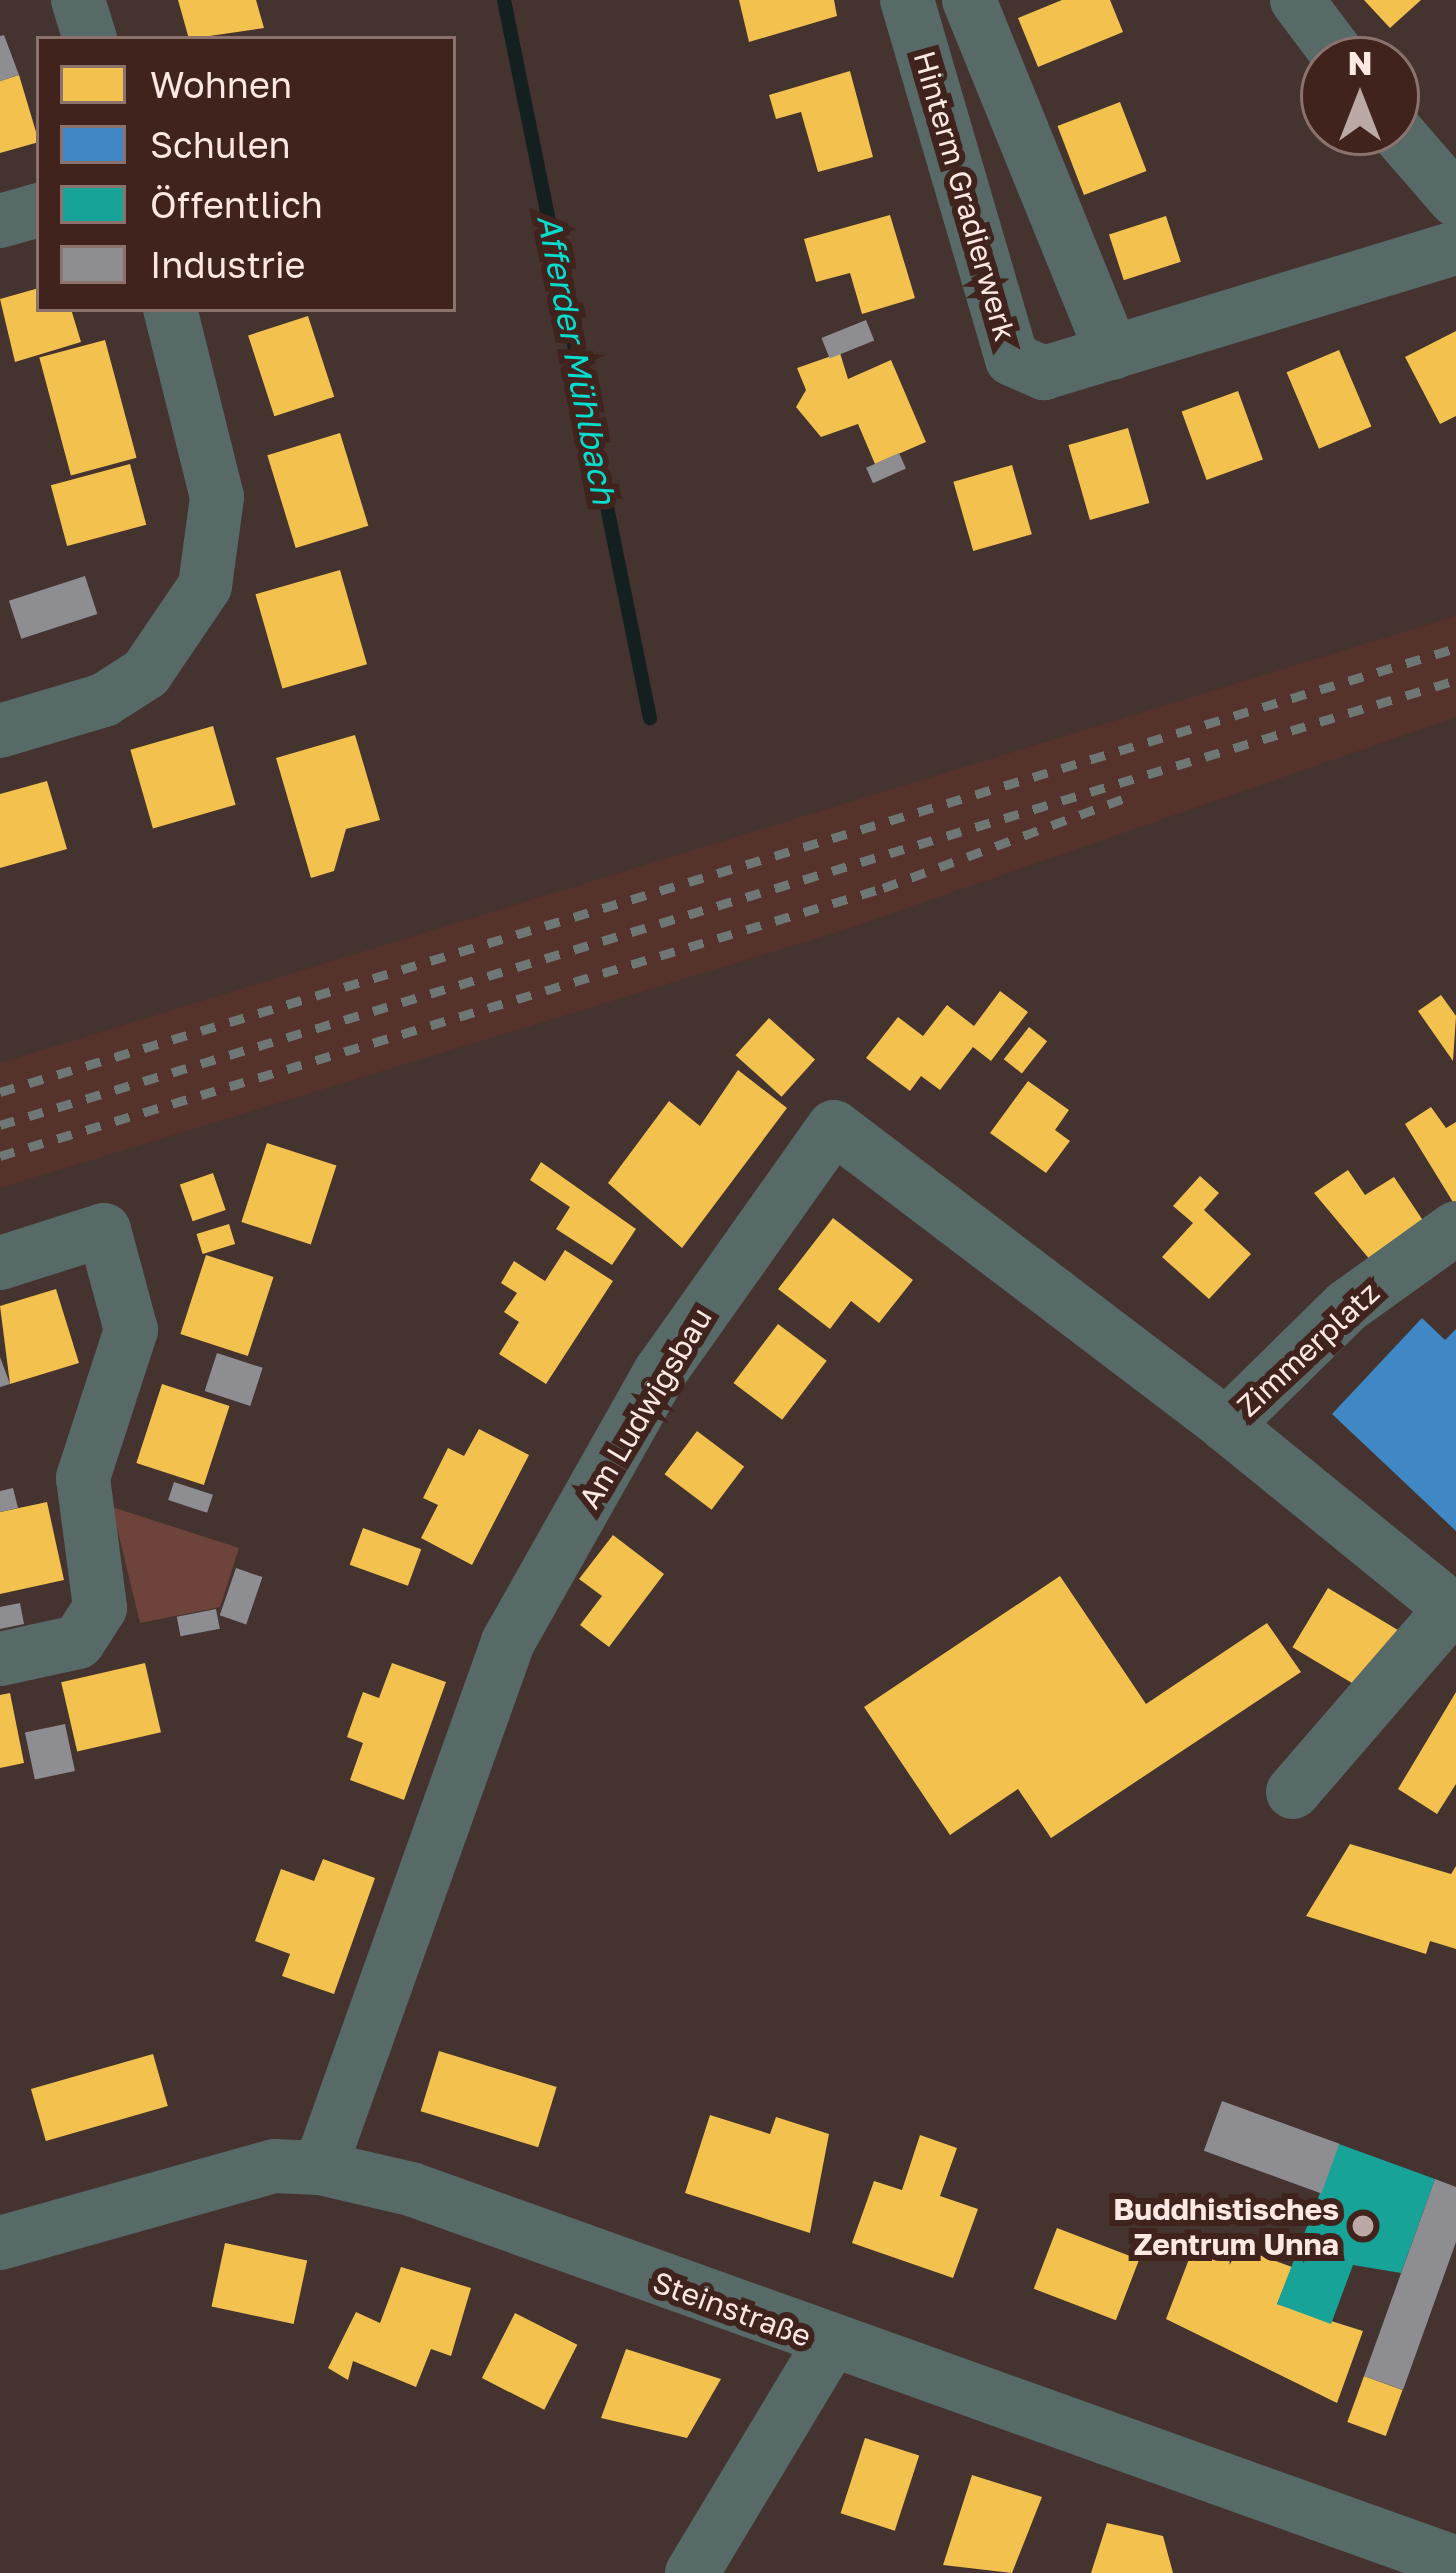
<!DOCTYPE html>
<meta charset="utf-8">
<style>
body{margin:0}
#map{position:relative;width:1456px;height:2573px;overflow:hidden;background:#44332f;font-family:"Golos Text",sans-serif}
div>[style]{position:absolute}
.built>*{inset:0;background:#56322c}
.green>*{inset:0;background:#6e433b}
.homes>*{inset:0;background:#f2c14e;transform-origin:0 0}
.schools>*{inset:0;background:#3f88c5}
.public>*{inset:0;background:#17a398}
.industry>*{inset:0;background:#8d8d92;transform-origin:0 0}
.stream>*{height:14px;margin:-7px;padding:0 7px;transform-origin:7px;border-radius:7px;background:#13201f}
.minor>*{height:54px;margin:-27px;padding:0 27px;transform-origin:27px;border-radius:27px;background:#576a67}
.rail>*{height:9px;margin-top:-4.5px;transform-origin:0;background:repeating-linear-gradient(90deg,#6f7775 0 15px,transparent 0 30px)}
.dots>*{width:33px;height:33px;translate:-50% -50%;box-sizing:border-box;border:6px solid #41231d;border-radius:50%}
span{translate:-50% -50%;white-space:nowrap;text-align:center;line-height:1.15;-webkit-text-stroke:12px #41231d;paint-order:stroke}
.street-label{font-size:30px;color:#fde8e4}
.poi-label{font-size:30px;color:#fde8e4;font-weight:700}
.right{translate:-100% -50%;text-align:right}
.water-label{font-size:33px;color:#05ddcf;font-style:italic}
.legend{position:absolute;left:36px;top:36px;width:420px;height:276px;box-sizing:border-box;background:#41231d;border:3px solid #8c726d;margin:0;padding:15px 21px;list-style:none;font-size:36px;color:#fde8e4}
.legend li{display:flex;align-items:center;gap:24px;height:60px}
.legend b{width:60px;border:3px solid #8c726d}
.north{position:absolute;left:1300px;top:36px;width:120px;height:120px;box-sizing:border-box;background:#41231d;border:3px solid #8c726d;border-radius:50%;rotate:0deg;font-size:33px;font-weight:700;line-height:48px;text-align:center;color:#fde8e4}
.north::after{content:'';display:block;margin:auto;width:42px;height:54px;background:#bca9a5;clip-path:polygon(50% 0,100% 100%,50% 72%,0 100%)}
</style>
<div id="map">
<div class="built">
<div style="clip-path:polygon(1456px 616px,1456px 717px,844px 930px,0 1188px,0 1063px)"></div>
</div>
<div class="green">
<div style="clip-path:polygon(112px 1507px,239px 1548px,220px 1607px,140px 1623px)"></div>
</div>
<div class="homes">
<div style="clip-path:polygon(178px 0,256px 0,264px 28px,189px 39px)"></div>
<div style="clip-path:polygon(739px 0,834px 0,837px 16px,749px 42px)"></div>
<div style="clip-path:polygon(1062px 0,1110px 0,1123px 32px,1038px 67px,1018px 18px)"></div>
<div style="clip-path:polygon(1364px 0,1421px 0,1390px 28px)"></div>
<div style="clip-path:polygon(850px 71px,873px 157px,818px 172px,801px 112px,776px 119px,769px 95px)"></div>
<div style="clip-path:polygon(19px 75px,39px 142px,0 153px,0 81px)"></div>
<div style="left:1120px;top:102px;width:74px;height:67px;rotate:69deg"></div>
<div style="clip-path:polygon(890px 215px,915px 298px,862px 314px,850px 273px,816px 282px,804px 239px)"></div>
<div style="left:1166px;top:216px;width:48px;height:60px;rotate:72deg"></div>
<div style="clip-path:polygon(39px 288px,39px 309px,71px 309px,81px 342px,15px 362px,0 299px)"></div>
<div style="left:308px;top:316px;width:85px;height:63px;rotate:72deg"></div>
<div style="clip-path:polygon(1456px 331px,1456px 416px,1440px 424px,1405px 357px)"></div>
<div style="left:105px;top:340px;width:122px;height:68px;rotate:75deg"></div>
<div style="left:1339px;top:350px;width:83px;height:57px;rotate:67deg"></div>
<div style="clip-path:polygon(840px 353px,848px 379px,891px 360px,926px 442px,875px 464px,858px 424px,821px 437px,796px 407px,806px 390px,797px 368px)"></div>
<div style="left:1238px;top:391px;width:73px;height:60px;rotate:70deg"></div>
<div style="left:1128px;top:428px;width:78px;height:62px;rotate:74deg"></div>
<div style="left:340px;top:433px;width:97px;height:76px;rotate:73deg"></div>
<div style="left:130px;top:464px;width:63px;height:82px;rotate:75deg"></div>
<div style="left:1012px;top:465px;width:72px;height:61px;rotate:74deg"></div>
<div style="left:340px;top:570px;width:98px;height:88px;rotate:74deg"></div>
<div style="left:213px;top:726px;width:82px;height:86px;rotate:74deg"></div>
<div style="clip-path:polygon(355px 735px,380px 820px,346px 829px,334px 871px,311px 878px,276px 758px)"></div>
<div style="clip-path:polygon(47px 781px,67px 849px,0 868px,0 794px)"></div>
<div style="clip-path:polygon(1000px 991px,1028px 1012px,991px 1061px,973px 1047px,940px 1090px,921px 1076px,910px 1091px,866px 1058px,898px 1017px,923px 1036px,947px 1005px,974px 1026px)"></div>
<div style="clip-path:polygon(1441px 995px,1456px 1016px,1453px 1061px,1418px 1011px)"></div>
<div style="left:769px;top:1018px;width:62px;height:50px;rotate:42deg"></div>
<div style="left:1029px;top:1027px;width:23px;height:41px;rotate:38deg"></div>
<div style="clip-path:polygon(738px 1070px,787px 1108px,682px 1248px,608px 1183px,669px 1101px,700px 1126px)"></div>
<div style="clip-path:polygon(1028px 1081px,1069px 1110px,1055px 1130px,1070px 1141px,1046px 1173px,990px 1133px)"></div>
<div style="clip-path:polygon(1431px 1107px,1446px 1128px,1456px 1122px,1456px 1207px,1405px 1124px)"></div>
<div style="left:267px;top:1143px;width:73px;height:83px;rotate:18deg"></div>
<div style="clip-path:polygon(541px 1162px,636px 1229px,612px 1265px,556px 1229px,570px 1207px,530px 1180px)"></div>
<div style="clip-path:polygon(1348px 1170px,1365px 1195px,1394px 1177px,1426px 1225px,1371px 1261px,1314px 1193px)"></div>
<div style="left:213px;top:1173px;width:39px;height:35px;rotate:71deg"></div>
<div style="clip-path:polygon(1200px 1176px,1219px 1193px,1204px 1210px,1251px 1254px,1209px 1299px,1162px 1257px,1193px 1223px,1173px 1206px)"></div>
<div style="clip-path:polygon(833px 1218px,913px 1280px,879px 1323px,851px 1301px,830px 1329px,778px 1289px)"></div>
<div style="left:229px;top:1224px;width:21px;height:34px;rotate:73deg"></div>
<div style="clip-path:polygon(565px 1250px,613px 1281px,546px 1384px,499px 1354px,519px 1322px,504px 1312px,517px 1293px,501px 1283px,514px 1261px,545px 1281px)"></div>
<div style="left:206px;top:1255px;width:71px;height:83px;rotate:18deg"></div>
<div style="clip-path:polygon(56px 1289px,79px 1363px,10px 1384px,0 1306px)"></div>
<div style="left:778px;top:1324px;width:61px;height:74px;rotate:37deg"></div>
<div style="left:162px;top:1384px;width:71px;height:83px;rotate:18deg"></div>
<div style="clip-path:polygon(479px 1429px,529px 1455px,472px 1565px,421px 1538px,438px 1505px,423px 1498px,448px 1448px,464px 1456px)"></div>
<div style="left:697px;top:1431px;width:59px;height:54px;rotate:37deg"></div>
<div style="clip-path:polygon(47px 1502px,64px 1580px,0 1594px,0 1512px)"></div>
<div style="left:363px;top:1528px;width:62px;height:39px;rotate:20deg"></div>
<div style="clip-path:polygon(613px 1535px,664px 1574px,609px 1647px,580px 1625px,602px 1596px,579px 1579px)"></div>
<div style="clip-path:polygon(1060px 1576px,1146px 1704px,1267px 1623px,1301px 1672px,1051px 1838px,1018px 1789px,950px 1835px,864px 1707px)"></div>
<div style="left:1328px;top:1588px;width:83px;height:69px;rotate:31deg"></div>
<div style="left:145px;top:1663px;width:71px;height:86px;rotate:77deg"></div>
<div style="clip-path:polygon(392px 1663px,446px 1682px,404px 1800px,350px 1780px,363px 1743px,347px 1737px,355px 1714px,363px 1692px,379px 1698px)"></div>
<div style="clip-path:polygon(1456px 1692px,1456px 1784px,1437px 1814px,1398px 1789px)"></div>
<div style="clip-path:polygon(10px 1693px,24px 1763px,0 1768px,0 1695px)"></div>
<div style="clip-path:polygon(1350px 1844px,1451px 1874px,1456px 1866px,1456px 1949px,1430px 1941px,1426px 1954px,1306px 1916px)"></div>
<div style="clip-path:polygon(323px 1859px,375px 1878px,334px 1994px,282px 1976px,290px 1954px,255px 1941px,281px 1869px,314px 1881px)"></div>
<div style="left:439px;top:2051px;width:123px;height:63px;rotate:17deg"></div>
<div style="left:153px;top:2054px;width:54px;height:127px;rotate:74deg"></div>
<div style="clip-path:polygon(710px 2115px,770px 2134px,776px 2117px,829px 2134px,810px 2233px,685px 2193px)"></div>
<div style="clip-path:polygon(920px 2135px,957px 2148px,940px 2196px,978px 2209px,953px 2278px,852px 2243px,874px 2181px,902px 2190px)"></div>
<div style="left:1057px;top:2228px;width:88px;height:65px;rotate:21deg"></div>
<div style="clip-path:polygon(1199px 2233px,1292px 2267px,1277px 2304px,1363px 2331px,1337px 2403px,1166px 2319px)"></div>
<div style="left:225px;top:2243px;width:84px;height:65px;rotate:12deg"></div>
<div style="clip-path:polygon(401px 2267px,471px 2288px,451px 2356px,431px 2349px,416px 2387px,353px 2361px,348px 2380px,328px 2368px,356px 2312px,380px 2323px)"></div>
<div style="left:515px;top:2313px;width:70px;height:73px;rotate:27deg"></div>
<div style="clip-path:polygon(626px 2349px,721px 2379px,687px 2438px,601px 2418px)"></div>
<div style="left:1364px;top:2376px;width:41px;height:49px;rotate:20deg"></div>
<div style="left:865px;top:2438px;width:57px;height:79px;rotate:18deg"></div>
<div style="clip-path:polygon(972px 2475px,1042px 2497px,1012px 2573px,943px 2565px)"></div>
<div style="clip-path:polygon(1107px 2523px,1163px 2536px,1173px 2573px,1091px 2573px)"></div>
</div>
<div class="schools">
<div style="clip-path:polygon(1422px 1318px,1445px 1340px,1456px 1329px,1456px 1531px,1332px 1414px)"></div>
</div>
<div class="public">
<div style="clip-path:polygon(1339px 2144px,1435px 2179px,1401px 2273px,1353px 2265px,1331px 2324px,1277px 2304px)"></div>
</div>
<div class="industry">
<div style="clip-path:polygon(4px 35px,19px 75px,0 81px,0 36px)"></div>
<div style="left:866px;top:320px;width:22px;height:48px;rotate:68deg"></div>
<div style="left:899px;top:453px;width:17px;height:36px;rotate:66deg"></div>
<div style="left:85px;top:576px;width:40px;height:80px;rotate:72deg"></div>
<div style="left:217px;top:1353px;width:48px;height:40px;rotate:18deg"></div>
<div style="clip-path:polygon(0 1357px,10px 1384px,0 1387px)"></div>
<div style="left:174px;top:1482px;width:41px;height:19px;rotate:18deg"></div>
<div style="clip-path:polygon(13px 1488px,18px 1508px,0 1512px,0 1491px)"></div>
<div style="left:236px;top:1568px;width:28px;height:50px;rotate:19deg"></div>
<div style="clip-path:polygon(20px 1603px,24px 1624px,0 1629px,0 1607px)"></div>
<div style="left:216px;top:1609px;width:20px;height:40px;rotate:79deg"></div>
<div style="left:65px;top:1724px;width:48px;height:41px;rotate:78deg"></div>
<div style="left:1222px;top:2101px;width:125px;height:53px;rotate:20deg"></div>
<div style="clip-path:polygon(1435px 2179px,1456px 2187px,1456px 2242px,1403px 2390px,1364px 2376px)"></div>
</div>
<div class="stream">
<div style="left:504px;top:0;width:733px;rotate:78.51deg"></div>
</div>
<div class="minor">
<div style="left:78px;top:0;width:41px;rotate:72.9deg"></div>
<div style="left:907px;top:0;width:374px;rotate:73.7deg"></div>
<div style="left:1012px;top:359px;width:35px;rotate:24deg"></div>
<div style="left:1044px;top:373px;width:431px;rotate:-16.9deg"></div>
<div style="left:969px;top:0;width:381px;rotate:67.9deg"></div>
<div style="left:1297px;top:0;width:75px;rotate:53.1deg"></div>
<div style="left:1396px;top:131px;width:91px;rotate:49deg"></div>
<div style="left:0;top:221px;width:41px;rotate:-15.8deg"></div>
<div style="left:0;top:731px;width:109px;rotate:-16.6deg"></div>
<div style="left:104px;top:700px;width:50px;rotate:-32.7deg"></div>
<div style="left:146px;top:673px;width:105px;rotate:-55.9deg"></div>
<div style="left:205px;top:586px;width:90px;rotate:-82.3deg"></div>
<div style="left:217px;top:497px;width:194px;rotate:-104deg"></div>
<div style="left:1456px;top:1228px;width:134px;rotate:144.4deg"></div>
<div style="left:1347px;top:1306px;width:170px;rotate:135.5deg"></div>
<div style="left:1226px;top:1425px;width:296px;rotate:39.1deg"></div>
<div style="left:0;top:1263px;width:109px;rotate:-17.6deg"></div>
<div style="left:104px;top:1230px;width:104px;rotate:74.9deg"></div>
<div style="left:131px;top:1330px;width:156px;rotate:108deg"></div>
<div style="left:83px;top:1478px;width:131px;rotate:82.5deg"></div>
<div style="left:100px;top:1608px;width:40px;rotate:122.9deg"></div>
<div style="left:78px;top:1642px;width:80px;rotate:167.7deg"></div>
<div style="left:1293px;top:1792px;width:242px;rotate:-49.2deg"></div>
<div style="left:320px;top:2168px;width:559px;rotate:-70.33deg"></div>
<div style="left:508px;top:1642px;width:311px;rotate:-60.6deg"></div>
<div style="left:661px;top:1371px;width:299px;rotate:-54.7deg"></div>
<div style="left:834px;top:1127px;width:492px;rotate:37.2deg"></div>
<div style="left:0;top:2243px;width:285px;rotate:-15.7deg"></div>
<div style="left:274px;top:2166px;width:46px;rotate:2.5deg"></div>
<div style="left:320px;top:2168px;width:93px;rotate:13deg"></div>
<div style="left:411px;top:2189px;width:1110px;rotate:19.69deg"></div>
<div style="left:692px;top:2573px;width:266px;rotate:-59deg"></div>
</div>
<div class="rail">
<div style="left:0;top:1092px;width:1522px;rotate:-16.96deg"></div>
<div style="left:0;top:1125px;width:1522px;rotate:-16.99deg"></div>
<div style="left:0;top:1156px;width:923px;rotate:-16.88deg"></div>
<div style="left:883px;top:888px;width:265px;rotate:-20.4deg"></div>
</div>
<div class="dots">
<div style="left:1363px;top:2226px;background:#bca9a5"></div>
</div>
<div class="street-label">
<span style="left:965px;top:196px;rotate:74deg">Hinterm Gradierwerk</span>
<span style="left:1308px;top:1349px;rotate:-43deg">Zimmerplatz</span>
<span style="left:645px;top:1408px;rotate:-59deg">Am Ludwigsbau</span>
<span style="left:732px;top:2309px;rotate:20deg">Steinstraße</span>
</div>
<div class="poi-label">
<span class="right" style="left:1339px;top:2226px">Buddhistisches<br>Zentrum Unna</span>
</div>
<div class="water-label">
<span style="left:577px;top:359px;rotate:79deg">Afferder Mühlbach</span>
</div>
<ul class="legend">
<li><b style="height:33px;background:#f2c14e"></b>Wohnen</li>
<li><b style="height:33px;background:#3f88c5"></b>Schulen</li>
<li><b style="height:33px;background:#17a398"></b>Öffentlich</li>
<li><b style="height:33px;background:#8d8d92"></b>Industrie</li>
</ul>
<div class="north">N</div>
</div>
